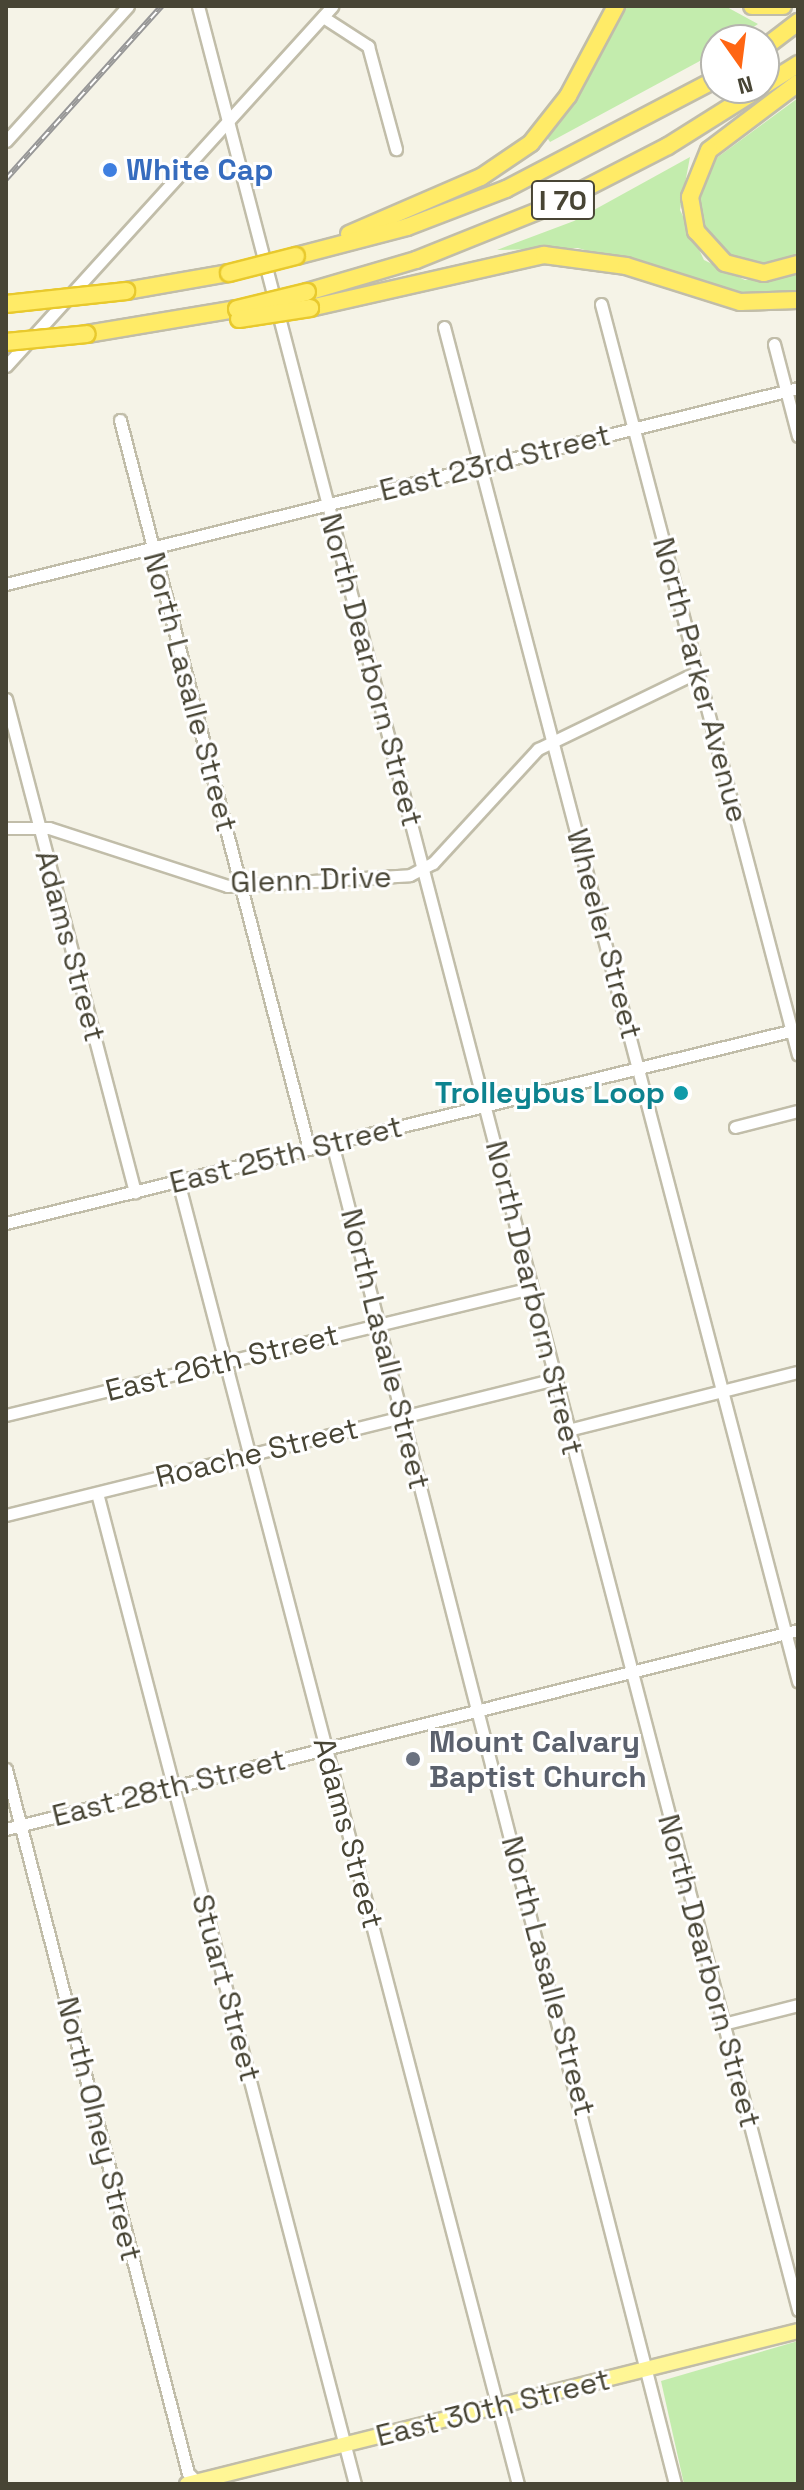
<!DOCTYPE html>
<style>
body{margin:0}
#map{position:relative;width:804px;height:2490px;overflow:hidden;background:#f5f3e7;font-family:"Space Grotesk",sans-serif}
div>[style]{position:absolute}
.green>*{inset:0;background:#c3ecad}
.roads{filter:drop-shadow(2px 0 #c1bda9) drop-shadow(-2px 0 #c1bda9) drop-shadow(0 2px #c1bda9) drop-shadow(0 -2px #c1bda9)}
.minor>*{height:11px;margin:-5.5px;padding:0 5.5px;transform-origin:5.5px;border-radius:5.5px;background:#fff}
.major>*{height:14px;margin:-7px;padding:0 7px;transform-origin:7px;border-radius:7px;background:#fff695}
.highway>*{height:16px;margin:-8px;padding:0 8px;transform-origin:8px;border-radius:8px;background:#ffeb67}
.rail>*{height:6px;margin-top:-3px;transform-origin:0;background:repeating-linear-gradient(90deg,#fff 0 9px,#979797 0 18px);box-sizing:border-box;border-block:2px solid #979797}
.bridges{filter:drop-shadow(2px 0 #e8c92d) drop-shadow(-2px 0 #e8c92d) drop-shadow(0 2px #e8c92d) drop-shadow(0 -2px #e8c92d)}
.highway-bridge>*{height:16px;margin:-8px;padding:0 8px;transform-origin:8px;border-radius:8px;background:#ffeb67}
.dots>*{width:22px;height:22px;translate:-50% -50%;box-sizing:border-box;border:4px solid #fff;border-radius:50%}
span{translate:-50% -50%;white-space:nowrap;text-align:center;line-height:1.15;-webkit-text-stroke:6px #fff;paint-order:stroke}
.shield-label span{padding:2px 6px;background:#fff;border:2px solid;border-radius:6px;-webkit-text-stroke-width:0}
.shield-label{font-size:28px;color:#484535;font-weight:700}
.shop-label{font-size:30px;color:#366cbe;font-weight:700}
.left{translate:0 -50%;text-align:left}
.street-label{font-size:30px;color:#484535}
.culture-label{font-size:30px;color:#0d838f;font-weight:700}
.right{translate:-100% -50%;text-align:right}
.worship-label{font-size:30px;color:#5b616d;font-weight:700}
.frame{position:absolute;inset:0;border:8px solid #484535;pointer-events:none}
.north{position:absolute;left:700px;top:24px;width:80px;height:80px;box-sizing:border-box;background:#fff;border:2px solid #b6b5ae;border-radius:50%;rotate:166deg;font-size:22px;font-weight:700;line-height:32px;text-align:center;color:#484535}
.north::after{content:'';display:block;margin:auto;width:28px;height:36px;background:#ff6613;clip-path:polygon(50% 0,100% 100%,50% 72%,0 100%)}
</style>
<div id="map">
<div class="green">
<div style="clip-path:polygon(624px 6px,725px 6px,758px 24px,734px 40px,716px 40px,716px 51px,698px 62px,550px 142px,544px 133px,595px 67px)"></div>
<div style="clip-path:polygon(798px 98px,798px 257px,766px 268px,733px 261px,701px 221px,699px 186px,707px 165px)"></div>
<div style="clip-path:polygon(690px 157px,680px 210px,704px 260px,745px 280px,798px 274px,798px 295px,753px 300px,578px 248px,497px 250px,574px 221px)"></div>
<div style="clip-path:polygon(798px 2341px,798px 2484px,684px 2484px,661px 2381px)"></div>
</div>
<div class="roads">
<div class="minor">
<div style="left:198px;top:6px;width:2381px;rotate:75.4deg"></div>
<div style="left:323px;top:17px;width:54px;rotate:32.8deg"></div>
<div style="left:368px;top:46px;width:107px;rotate:74.8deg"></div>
<div style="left:6px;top:141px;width:182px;rotate:-47.9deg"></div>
<div style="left:601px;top:304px;width:776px;rotate:75.3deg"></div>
<div style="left:444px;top:327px;width:1400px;rotate:75.35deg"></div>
<div style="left:774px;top:344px;width:95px;rotate:75.4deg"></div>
<div style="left:6px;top:366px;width:486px;rotate:-47.8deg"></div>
<div style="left:120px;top:420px;width:753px;rotate:75.47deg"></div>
<div style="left:6px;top:584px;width:816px;rotate:-13.9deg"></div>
<div style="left:6px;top:699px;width:510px;rotate:75.34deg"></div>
<div style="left:6px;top:828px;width:43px"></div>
<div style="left:49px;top:828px;width:187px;rotate:18deg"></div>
<div style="left:227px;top:886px;width:183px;rotate:-3.4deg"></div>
<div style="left:410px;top:875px;width:26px;rotate:-28deg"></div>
<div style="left:433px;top:863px;width:155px;rotate:-47.4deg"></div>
<div style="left:538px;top:749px;width:177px;rotate:-25.8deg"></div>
<div style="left:735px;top:1127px;width:65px;rotate:-14.3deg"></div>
<div style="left:332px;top:1143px;width:1384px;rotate:75.65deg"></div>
<div style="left:178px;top:1181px;width:1347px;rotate:75.38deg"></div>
<div style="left:6px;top:1223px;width:815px;rotate:-13.76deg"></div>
<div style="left:6px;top:1415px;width:540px;rotate:-13.6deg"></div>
<div style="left:568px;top:1430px;width:237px;rotate:-14.2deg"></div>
<div style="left:97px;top:1493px;width:1024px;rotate:75.41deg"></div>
<div style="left:6px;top:1515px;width:566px;rotate:-13.91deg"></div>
<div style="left:6px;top:1769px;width:727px;rotate:75.51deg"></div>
<div style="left:188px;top:2473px;width:16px;rotate:45deg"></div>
<div style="left:6px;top:1829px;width:817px;rotate:-14.1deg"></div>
<div style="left:723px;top:2024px;width:77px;rotate:-14.2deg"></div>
</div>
<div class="major">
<div style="left:187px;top:2484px;width:630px;rotate:-14.06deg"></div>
</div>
<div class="highway">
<div style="left:752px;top:6px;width:31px"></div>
<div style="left:764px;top:48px;width:43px;rotate:-37.4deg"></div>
<div style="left:798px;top:83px;width:111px;rotate:143deg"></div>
<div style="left:709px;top:150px;width:51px;rotate:112deg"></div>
<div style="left:690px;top:197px;width:35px;rotate:80deg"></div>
<div style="left:696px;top:231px;width:43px;rotate:47.8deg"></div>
<div style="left:725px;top:263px;width:40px;rotate:14.4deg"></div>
<div style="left:764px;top:273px;width:35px;rotate:-15deg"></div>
<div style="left:349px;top:234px;width:144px;rotate:-23.4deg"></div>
<div style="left:481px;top:177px;width:60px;rotate:-34.2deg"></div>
<div style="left:531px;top:143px;width:60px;rotate:-51.8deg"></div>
<div style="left:568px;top:96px;width:102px;rotate:-61.9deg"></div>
<div style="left:296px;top:256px;width:115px;rotate:-14.6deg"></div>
<div style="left:407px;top:227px;width:106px;rotate:-21deg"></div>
<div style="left:506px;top:189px;width:237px;rotate:-27.6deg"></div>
<div style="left:126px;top:291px;width:105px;rotate:-9.9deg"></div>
<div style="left:307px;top:292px;width:114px;rotate:-16.4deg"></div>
<div style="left:416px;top:260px;width:148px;rotate:-21.9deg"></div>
<div style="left:553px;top:205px;width:129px;rotate:-27.2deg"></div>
<div style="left:668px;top:146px;width:154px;rotate:-32.2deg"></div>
<div style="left:310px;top:308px;width:240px;rotate:-12.8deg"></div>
<div style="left:544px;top:255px;width:83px;rotate:7.6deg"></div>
<div style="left:626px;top:266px;width:120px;rotate:17.5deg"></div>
<div style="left:740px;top:302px;width:58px;rotate:-2deg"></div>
<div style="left:87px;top:334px;width:152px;rotate:-9.5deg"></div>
</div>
</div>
<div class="rail">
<div style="left:6px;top:179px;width:233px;rotate:-48deg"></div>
</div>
<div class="bridges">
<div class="highway-bridge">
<div style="left:229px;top:273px;width:69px;rotate:-14.2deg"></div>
<div style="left:6px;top:304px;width:121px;rotate:-6.2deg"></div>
<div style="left:237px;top:309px;width:72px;rotate:-13.7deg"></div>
<div style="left:239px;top:319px;width:72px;rotate:-8.8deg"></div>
<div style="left:6px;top:342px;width:81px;rotate:-5.6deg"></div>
</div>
</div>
<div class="dots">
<div style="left:110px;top:170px;background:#3f7fe0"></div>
<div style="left:681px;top:1093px;background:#0f9aa8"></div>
<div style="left:413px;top:1759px;background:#6b7280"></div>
</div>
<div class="shield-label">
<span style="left:563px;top:200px">I 70</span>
</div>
<div class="shop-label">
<span class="left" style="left:126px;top:170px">White Cap</span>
</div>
<div class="street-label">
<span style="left:495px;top:463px;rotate:-14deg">East 23rd Street</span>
<span style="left:371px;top:670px;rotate:75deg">North Dearborn Street</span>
<span style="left:700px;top:680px;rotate:75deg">North Parker Avenue</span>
<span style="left:190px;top:692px;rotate:75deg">North Lasalle Street</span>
<span style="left:311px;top:880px;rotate:-2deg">Glenn Drive</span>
<span style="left:604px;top:934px;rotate:75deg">Wheeler Street</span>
<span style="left:70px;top:946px;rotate:75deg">Adams Street</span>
<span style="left:286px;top:1155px;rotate:-14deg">East 25th Street</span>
<span style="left:534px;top:1298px;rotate:76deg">North Dearborn Street</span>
<span style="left:385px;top:1349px;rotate:76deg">North Lasalle Street</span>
<span style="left:222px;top:1363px;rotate:-14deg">East 26th Street</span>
<span style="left:257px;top:1453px;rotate:-14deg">Roache Street</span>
<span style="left:169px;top:1788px;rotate:-14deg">East 28th Street</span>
<span style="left:348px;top:1833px;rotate:75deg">Adams Street</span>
<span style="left:709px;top:1971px;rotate:75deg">North Dearborn Street</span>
<span style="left:548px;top:1976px;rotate:75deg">North Lasalle Street</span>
<span style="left:226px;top:1988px;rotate:75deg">Stuart Street</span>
<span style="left:99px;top:2129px;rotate:76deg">North Olney Street</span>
<span style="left:493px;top:2408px;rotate:-14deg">East 30th Street</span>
</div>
<div class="culture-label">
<span class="right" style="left:665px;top:1093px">Trolleybus Loop</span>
</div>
<div class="worship-label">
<span class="left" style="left:429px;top:1759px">Mount Calvary<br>Baptist Church</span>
</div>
<div class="frame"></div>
<div class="north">N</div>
</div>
